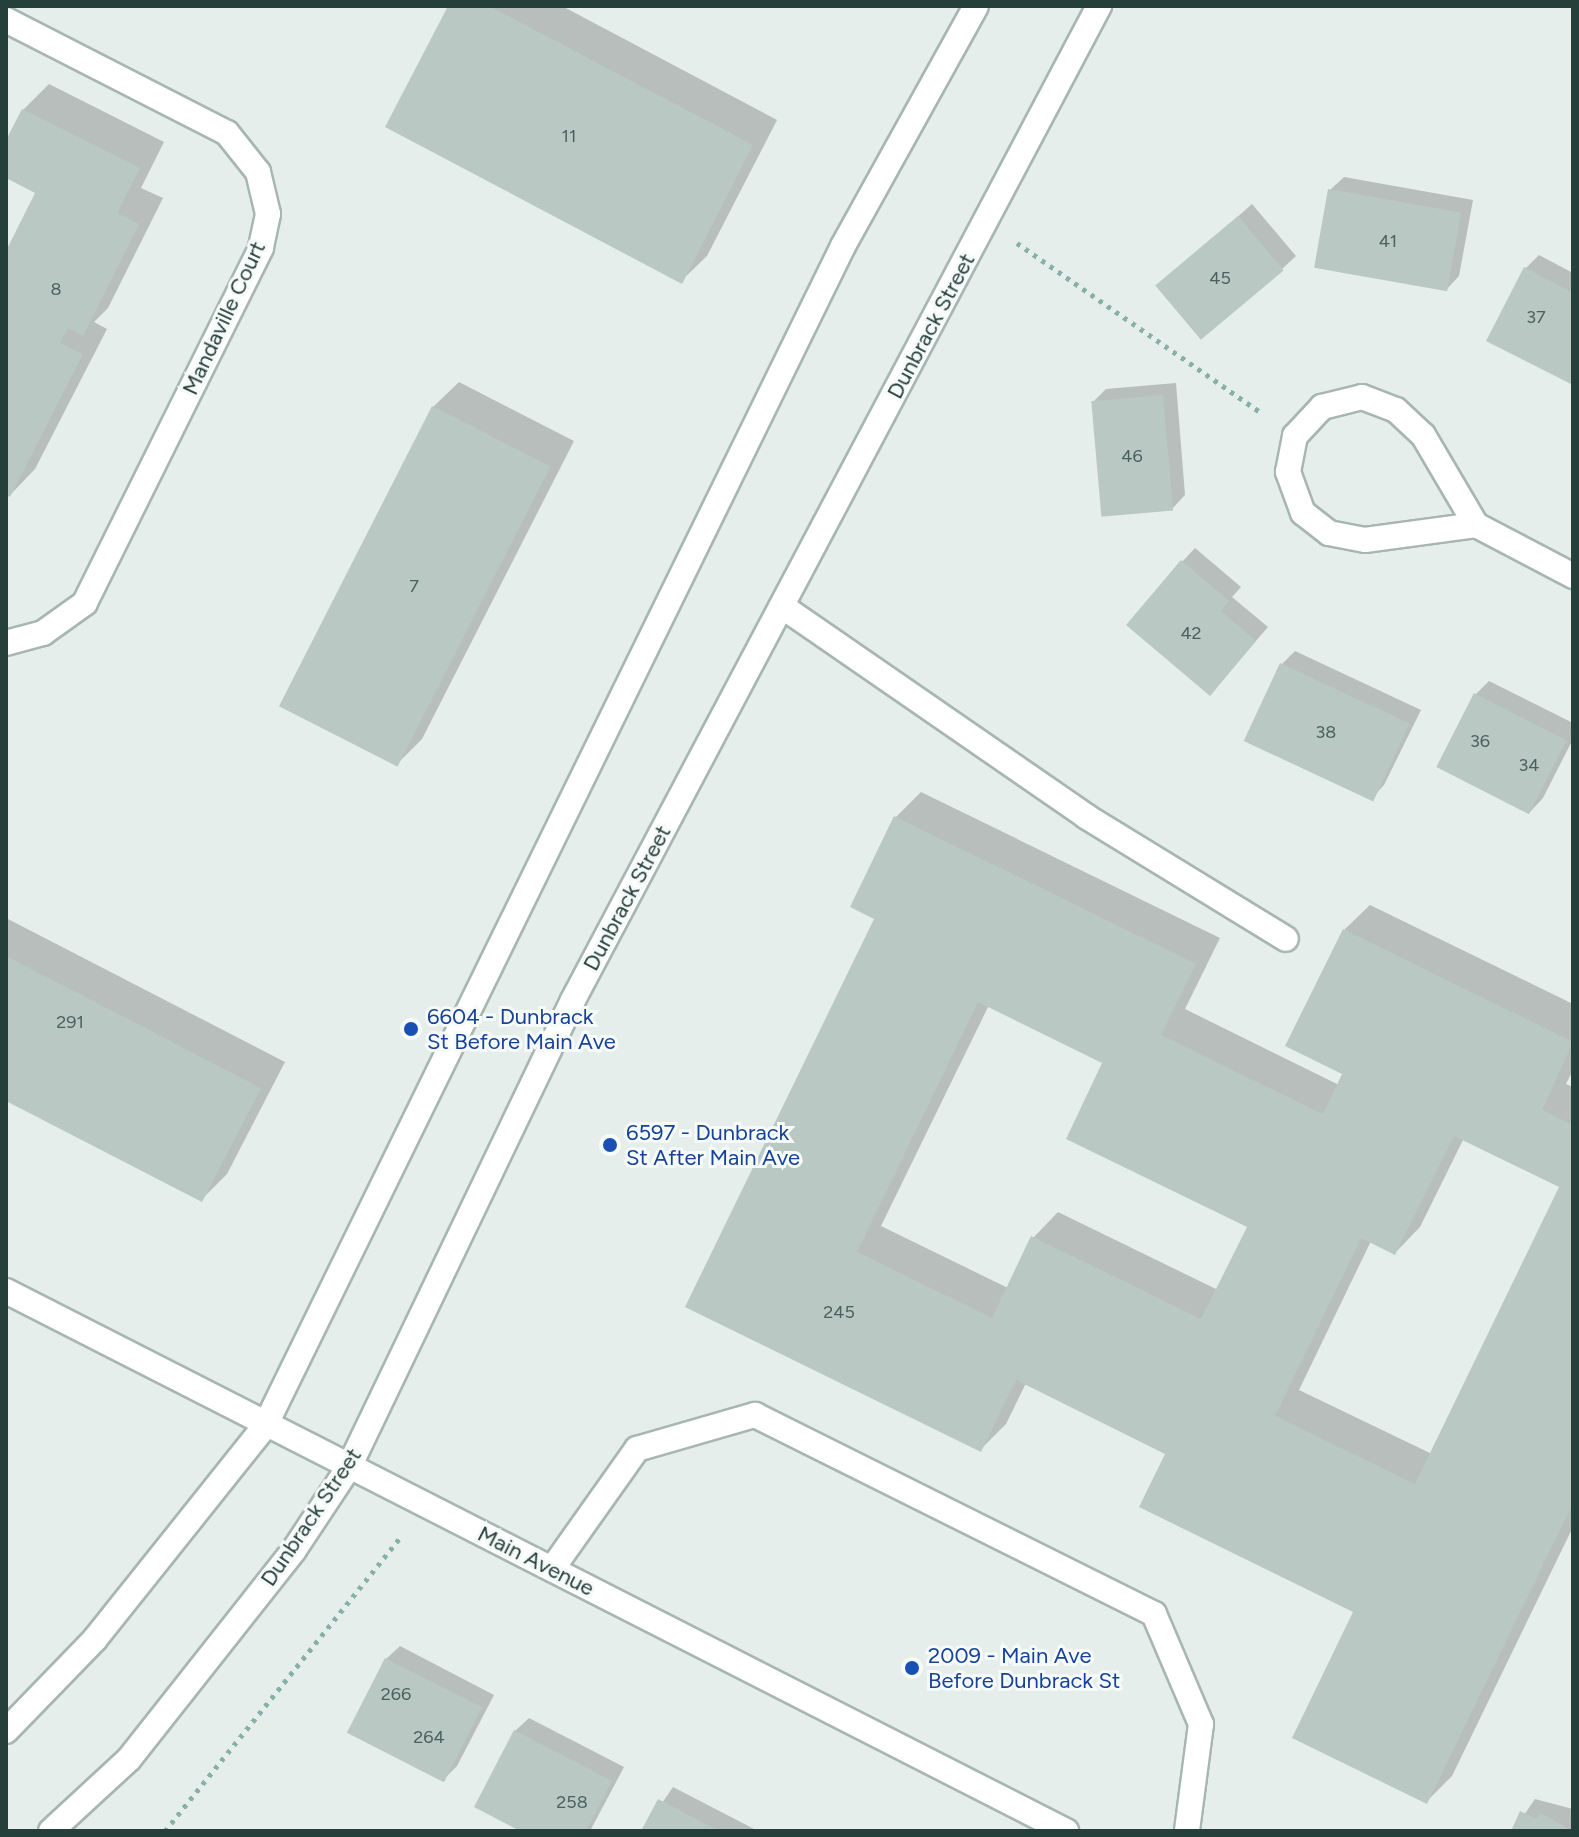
<!DOCTYPE html>
<style>
body{margin:0}
#map{position:relative;width:1579px;height:1837px;overflow:hidden;background:#e5eeeb;font-family:Figtree,sans-serif}
div>[style]{position:absolute}
.shadow>*{inset:0;background:#0003}
.building>*{inset:0;background:#bac8c4;transform-origin:0 0}
.path>*{height:5px;margin-top:-2.5px;transform-origin:0;background:repeating-linear-gradient(90deg,#87b0a7 0 4px,transparent 0 10px)}
.roads{filter:drop-shadow(2px 0 #a8b6b3) drop-shadow(-2px 0 #a8b6b3) drop-shadow(0 2px #a8b6b3) drop-shadow(0 -2px #a8b6b3)}
.service>*{height:24px;margin:-12px;padding:0 12px;transform-origin:12px;border-radius:12px;background:#fff}
.minor>*{height:24px;margin:-12px;padding:0 12px;transform-origin:12px;border-radius:12px;background:#fff}
.tertiary>*{height:24px;margin:-12px;padding:0 12px;transform-origin:12px;border-radius:12px;background:#fff}
.secondary>*{height:24px;margin:-12px;padding:0 12px;transform-origin:12px;border-radius:12px;background:#fff}
.dots>*{width:22px;height:22px;translate:-50% -50%;box-sizing:border-box;border:4px solid #f6faf8;border-radius:50%}
span{translate:-50% -50%;white-space:nowrap;text-align:center;line-height:1.15;-webkit-text-stroke:6px #f6faf8;paint-order:stroke}
.number-label{font-size:18px;color:#4a615d}
.number-label span{-webkit-text-stroke-width:0}
.street-label{font-size:22px;color:#253f3b}
.transit-label{font-size:22px;color:#164399}
.left{translate:0 -50%;text-align:left}
.frame{position:absolute;inset:0;border:8px solid #253f3b;pointer-events:none}
</style>
<div id="map">
<div class="shadow">
<div style="clip-path:polygon(450px 6px,562px 6px,777px 120px,707px 256px,681px 281px)"></div>
<div style="clip-path:polygon(49px 84px,164px 142px,141px 188px,163px 198px,108px 308px,94px 322px,107px 329px,35px 469px,10px 495px,6px 256px,38px 192px,6px 176px,6px 145px,23px 110px)"></div>
<div style="clip-path:polygon(1344px 177px,1473px 200px,1459px 276px,1446px 290px,1330px 190px)"></div>
<div style="clip-path:polygon(1252px 204px,1296px 256px,1282px 269px,1170px 277px)"></div>
<div style="clip-path:polygon(1539px 255px,1573px 273px,1570px 382px,1525px 269px)"></div>
<div style="clip-path:polygon(459px 382px,574px 441px,422px 739px,396px 765px,433px 407px)"></div>
<div style="clip-path:polygon(1176px 383px,1185px 495px,1172px 509px,1093px 402px,1106px 389px)"></div>
<div style="clip-path:polygon(1195px 548px,1241px 587px,1232px 597px,1268px 627px,1210px 694px,1182px 562px)"></div>
<div style="clip-path:polygon(1295px 651px,1421px 710px,1384px 785px,1371px 799px,1282px 664px)"></div>
<div style="clip-path:polygon(1489px 681px,1573px 723px,1573px 739px,1543px 798px,1530px 812px,1476px 694px)"></div>
<div style="clip-path:polygon(evenodd,921px 792px,1220px 938px,1185px 1009px,1339px 1085px,1345px 1073px,1344px 930px,1370px 905px,1573px 1004px,1573px 1070px,1566px 1084px,1573px 1087px,1573px 1527px,1452px 1776px,1426px 1802px,1356px 1611px,1167px 1453px,1026px 1383px,1006px 1424px,980px 1450px,688px 1306px,876px 918px,896px 817px,921px 792px,989px 1005px,1105px 1062px,1249px 1226px,1218px 1290px,1058px 1212px,1033px 1238px,1008px 1288px,881px 1226px,989px 1005px,921px 792px,1464px 1138px,1562px 1186px,1432px 1454px,1299px 1390px,1371px 1241px,1395px 1253px,1420px 1227px,1464px 1138px)"></div>
<div style="clip-path:polygon(6px 918px,285px 1062px,227px 1174px,201px 1200px,6px 1099px)"></div>
<div style="clip-path:polygon(400px 1646px,494px 1695px,457px 1766px,444px 1779px,386px 1659px)"></div>
<div style="clip-path:polygon(529px 1718px,624px 1767px,590px 1831px,525px 1831px,515px 1731px)"></div>
<div style="clip-path:polygon(673px 1787px,758px 1831px,643px 1831px)"></div>
<div style="clip-path:polygon(1535px 1799px,1573px 1809px,1573px 1831px,1513px 1831px)"></div>
</div>
<div class="building">
<div style="clip-path:polygon(448px 6px,489px 6px,753px 145px,682px 284px,385px 127px)"></div>
<div style="clip-path:polygon(22px 109px,140px 168px,117px 213px,139px 224px,83px 336px,68px 328px,60px 343px,83px 354px,10px 497px,6px 495px,6px 251px,35px 193px,6px 178px,6px 140px)"></div>
<div style="left:1328px;top:189px;width:135px;height:80px;rotate:10deg"></div>
<div style="left:1238px;top:216px;width:71px;height:108px;rotate:50deg"></div>
<div style="clip-path:polygon(1524px 267px,1573px 293px,1571px 384px,1486px 341px)"></div>
<div style="left:1163px;top:395px;width:116px;height:72px;rotate:85deg"></div>
<div style="left:432px;top:406px;width:133px;height:337px;rotate:27deg"></div>
<div style="clip-path:polygon(1181px 560px,1229px 601px,1221px 611px,1256px 641px,1210px 696px,1126px 625px)"></div>
<div style="left:1280px;top:663px;width:143px;height:86px;rotate:25deg"></div>
<div style="left:1474px;top:693px;width:104px;height:83px;rotate:27deg"></div>
<div style="clip-path:polygon(evenodd,894px 816px,1196px 964px,1161px 1035px,1323px 1114px,1342px 1074px,1285px 1046px,1343px 929px,1573px 1042px,1542px 1110px,1573px 1125px,1573px 1503px,1427px 1804px,1292px 1738px,1353px 1612px,1139px 1507px,1165px 1454px,1016px 1380px,981px 1452px,685px 1307px,874px 919px,850px 907px,894px 816px,978px 1002px,1102px 1063px,1066px 1139px,1247px 1227px,1201px 1319px,1031px 1236px,992px 1318px,857px 1252px,978px 1002px,894px 816px,1454px 1136px,1559px 1187px,1415px 1484px,1275px 1416px,1361px 1238px,1395px 1255px,1454px 1136px)"></div>
<div style="clip-path:polygon(6px 956px,261px 1088px,202px 1202px,6px 1101px)"></div>
<div style="left:385px;top:1658px;width:109px;height:84px;rotate:27deg"></div>
<div style="clip-path:polygon(514px 1730px,612px 1781px,586px 1831px,520px 1831px,474px 1807px)"></div>
<div style="clip-path:polygon(658px 1799px,719px 1831px,641px 1831px)"></div>
<div style="clip-path:polygon(1520px 1811px,1537px 1819px,1540px 1813px,1573px 1831px,1511px 1831px)"></div>
</div>
<div class="path">
<div style="left:1017px;top:243px;width:298px;rotate:34.8deg"></div>
<div style="left:165px;top:1831px;width:379px;rotate:-51.3deg"></div>
</div>
<div class="roads">
<div class="service">
<div style="left:783px;top:607px;width:369px;rotate:34.6deg"></div>
<div style="left:1087px;top:817px;width:233px;rotate:31.5deg"></div>
<div style="left:552px;top:1569px;width:147px;rotate:-54.7deg"></div>
<div style="left:637px;top:1449px;width:123px;rotate:-16.1deg"></div>
<div style="left:755px;top:1415px;width:446px;rotate:26.5deg"></div>
<div style="left:1154px;top:1614px;width:120px;rotate:66.9deg"></div>
<div style="left:1201px;top:1724px;width:108px;rotate:97.5deg"></div>
</div>
<div class="minor">
<div style="left:6px;top:20px;width:248px;rotate:27.1deg"></div>
<div style="left:227px;top:133px;width:50px;rotate:51.5deg"></div>
<div style="left:258px;top:172px;width:43px;rotate:76.6deg"></div>
<div style="left:268px;top:214px;width:35px;rotate:102deg"></div>
<div style="left:261px;top:248px;width:396px;rotate:116.4deg"></div>
<div style="left:85px;top:603px;width:52px;rotate:144.5deg"></div>
<div style="left:43px;top:633px;width:38px;rotate:165deg"></div>
<div style="left:1476px;top:525px;width:112px;rotate:172.3deg"></div>
<div style="left:1365px;top:540px;width:37px;rotate:-169deg"></div>
<div style="left:1329px;top:533px;width:33px;rotate:-142deg"></div>
<div style="left:1303px;top:513px;width:44px;rotate:-110.1deg"></div>
<div style="left:1288px;top:472px;width:37px;rotate:-79deg"></div>
<div style="left:1295px;top:436px;width:40px;rotate:-47deg"></div>
<div style="left:1322px;top:407px;width:41px;rotate:-14deg"></div>
<div style="left:1362px;top:397px;width:36px;rotate:21deg"></div>
<div style="left:1396px;top:410px;width:37px;rotate:43deg"></div>
<div style="left:1423px;top:435px;width:104px;rotate:59.5deg"></div>
<div style="left:1476px;top:525px;width:110px;rotate:27.7deg"></div>
</div>
<div class="tertiary">
<div style="left:6px;top:1291px;width:1190px;rotate:27deg"></div>
</div>
<div class="secondary">
<div style="left:6px;top:1731px;width:128px;rotate:-45.9deg"></div>
<div style="left:95px;top:1639px;width:273px;rotate:-51.4deg"></div>
<div style="left:265px;top:1426px;width:1314px;rotate:-63.9deg"></div>
<div style="left:843px;top:246px;width:274px;rotate:-61deg"></div>
<div style="left:51px;top:1831px;width:106px;rotate:-42.7deg"></div>
<div style="left:129px;top:1759px;width:266px;rotate:-51.7deg"></div>
<div style="left:294px;top:1550px;width:100px;rotate:-56.5deg"></div>
<div style="left:349px;top:1467px;width:518px;rotate:-64.37deg"></div>
<div style="left:573px;top:1000px;width:1125px;rotate:-62.11deg"></div>
</div>
</div>
<div class="dots">
<div style="left:411px;top:1029px;background:#1a4fb4"></div>
<div style="left:610px;top:1145px;background:#1a4fb4"></div>
<div style="left:912px;top:1668px;background:#1a4fb4"></div>
</div>
<div class="number-label">
<span style="left:569px;top:136px">11</span>
<span style="left:1388px;top:241px">41</span>
<span style="left:1220px;top:278px">45</span>
<span style="left:56px;top:289px">8</span>
<span style="left:1536px;top:317px">37</span>
<span style="left:1132px;top:456px">46</span>
<span style="left:414px;top:586px">7</span>
<span style="left:1191px;top:633px">42</span>
<span style="left:1326px;top:732px">38</span>
<span style="left:1480px;top:741px">36</span>
<span style="left:1529px;top:765px">34</span>
<span style="left:70px;top:1022px">291</span>
<span style="left:839px;top:1312px">245</span>
<span style="left:396px;top:1694px">266</span>
<span style="left:429px;top:1737px">264</span>
<span style="left:572px;top:1802px">258</span>
</div>
<div class="street-label">
<span style="left:224px;top:318px;rotate:-65deg">Mandaville Court</span>
<span style="left:931px;top:326px;rotate:-62deg">Dunbrack Street</span>
<span style="left:627px;top:898px;rotate:-62deg">Dunbrack Street</span>
<span style="left:311px;top:1517px;rotate:-56deg">Dunbrack Street</span>
<span style="left:536px;top:1561px;rotate:27deg">Main Avenue</span>
</div>
<div class="transit-label">
<span class="left" style="left:427px;top:1029px">6604 - Dunbrack<br>St Before Main Ave</span>
<span class="left" style="left:626px;top:1145px">6597 - Dunbrack<br>St After Main Ave</span>
<span class="left" style="left:928px;top:1668px">2009 - Main Ave<br>Before Dunbrack St</span>
</div>
<div class="frame"></div>
</div>
